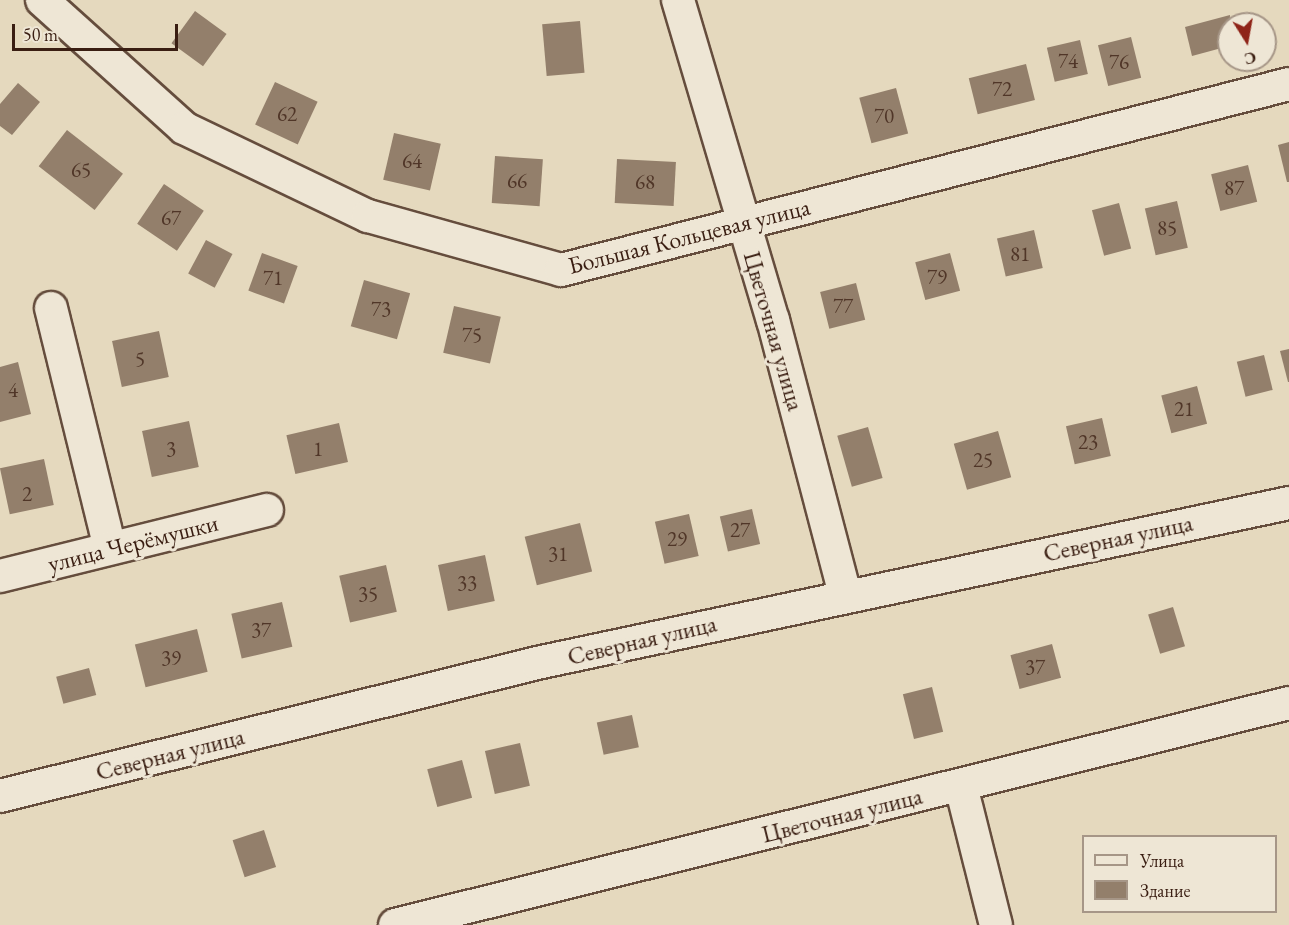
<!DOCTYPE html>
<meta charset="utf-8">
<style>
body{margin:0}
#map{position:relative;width:1289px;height:925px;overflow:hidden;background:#e5d9be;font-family:"EB Garamond",serif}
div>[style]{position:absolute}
.building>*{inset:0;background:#937f6b;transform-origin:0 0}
.roads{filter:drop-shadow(2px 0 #654d3d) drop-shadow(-2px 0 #654d3d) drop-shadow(0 2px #654d3d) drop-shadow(0 -2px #654d3d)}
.minor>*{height:32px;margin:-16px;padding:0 16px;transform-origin:16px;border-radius:16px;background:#eee6d5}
span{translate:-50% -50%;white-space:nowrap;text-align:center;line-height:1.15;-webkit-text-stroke:6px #eee6d5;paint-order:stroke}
.number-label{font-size:21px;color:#503628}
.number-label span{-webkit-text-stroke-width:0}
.street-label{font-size:24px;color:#3a1e12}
.legend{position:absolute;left:1082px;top:835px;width:195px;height:78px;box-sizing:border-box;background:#eee6d5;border:2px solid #a69687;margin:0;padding:8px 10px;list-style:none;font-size:18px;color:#3a1e12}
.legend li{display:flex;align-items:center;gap:12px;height:30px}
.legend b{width:30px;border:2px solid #a69687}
.north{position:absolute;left:1217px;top:12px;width:60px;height:60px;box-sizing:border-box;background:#eee6d5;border:2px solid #a69687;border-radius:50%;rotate:169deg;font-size:16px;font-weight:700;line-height:24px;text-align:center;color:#3a1e12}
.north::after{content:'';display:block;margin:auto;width:21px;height:27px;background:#8f2418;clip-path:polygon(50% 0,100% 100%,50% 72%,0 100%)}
.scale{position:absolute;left:12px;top:24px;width:166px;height:27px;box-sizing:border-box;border:3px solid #3a1e12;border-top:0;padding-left:8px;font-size:18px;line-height:21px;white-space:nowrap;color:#3a1e12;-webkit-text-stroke:4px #eee6d5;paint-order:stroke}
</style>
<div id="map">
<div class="building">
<div style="left:195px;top:11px;width:39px;height:40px;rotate:36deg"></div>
<div style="clip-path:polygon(1230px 15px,1229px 46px,1192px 56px,1185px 27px)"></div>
<div style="left:580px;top:21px;width:52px;height:38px;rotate:85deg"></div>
<div style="left:1131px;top:37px;width:42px;height:34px;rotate:76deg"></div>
<div style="left:1080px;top:40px;width:35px;height:34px;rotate:77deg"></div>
<div style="left:1026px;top:64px;width:37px;height:59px;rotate:76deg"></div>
<div style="left:275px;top:82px;width:47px;height:47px;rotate:25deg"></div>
<div style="clip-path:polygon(18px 83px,40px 102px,12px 135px,0 126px,0 104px)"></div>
<div style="left:896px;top:88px;width:47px;height:38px;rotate:75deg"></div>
<div style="left:67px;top:130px;width:71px;height:46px;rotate:38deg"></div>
<div style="left:394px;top:133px;width:48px;height:48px;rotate:13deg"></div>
<div style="clip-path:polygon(1289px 142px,1289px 182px,1287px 182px,1278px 145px)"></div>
<div style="left:495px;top:156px;width:48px;height:47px;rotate:4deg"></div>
<div style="left:617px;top:159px;width:59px;height:44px;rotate:3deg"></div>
<div style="left:1248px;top:165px;width:38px;height:38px;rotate:76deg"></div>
<div style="left:164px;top:184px;width:48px;height:48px;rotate:34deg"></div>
<div style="left:1177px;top:201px;width:48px;height:33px;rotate:77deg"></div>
<div style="left:1119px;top:203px;width:47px;height:28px;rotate:75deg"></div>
<div style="left:1034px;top:230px;width:39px;height:38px;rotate:77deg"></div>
<div style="left:206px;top:240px;width:30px;height:38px;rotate:28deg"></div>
<div style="left:262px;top:253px;width:38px;height:40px;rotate:20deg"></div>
<div style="left:950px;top:253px;width:39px;height:36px;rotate:75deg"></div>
<div style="left:364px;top:280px;width:48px;height:48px;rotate:16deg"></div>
<div style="left:856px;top:283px;width:38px;height:37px;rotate:76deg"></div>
<div style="left:454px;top:306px;width:48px;height:48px;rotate:13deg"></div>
<div style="left:159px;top:331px;width:47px;height:48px;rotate:78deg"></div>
<div style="clip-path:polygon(1289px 349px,1289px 382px,1288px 382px,1280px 351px)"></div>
<div style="left:1264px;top:355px;width:36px;height:28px;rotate:76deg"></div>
<div style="clip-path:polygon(18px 362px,31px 414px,0 422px,0 367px)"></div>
<div style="left:1197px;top:386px;width:39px;height:37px;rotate:75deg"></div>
<div style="left:1102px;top:418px;width:39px;height:37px;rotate:77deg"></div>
<div style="left:189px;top:421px;width:47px;height:48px;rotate:78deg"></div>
<div style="left:339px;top:423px;width:40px;height:54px;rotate:77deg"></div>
<div style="left:868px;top:427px;width:53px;height:32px;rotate:74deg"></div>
<div style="left:998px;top:431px;width:48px;height:46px;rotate:74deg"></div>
<div style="left:44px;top:459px;width:47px;height:45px;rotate:78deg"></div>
<div style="left:752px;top:509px;width:36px;height:33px;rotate:77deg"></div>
<div style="left:689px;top:514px;width:43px;height:35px;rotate:77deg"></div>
<div style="left:580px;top:523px;width:50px;height:57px;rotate:76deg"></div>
<div style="left:485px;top:555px;width:47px;height:48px;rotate:78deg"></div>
<div style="left:386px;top:565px;width:48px;height:48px;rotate:77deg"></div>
<div style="left:282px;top:602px;width:46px;height:52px;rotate:77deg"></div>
<div style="left:1173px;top:607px;width:41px;height:26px;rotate:73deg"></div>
<div style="left:197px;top:629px;width:44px;height:64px;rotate:76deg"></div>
<div style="left:1052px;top:644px;width:35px;height:43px;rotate:75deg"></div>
<div style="left:89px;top:668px;width:28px;height:34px;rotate:75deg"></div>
<div style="left:932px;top:687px;width:46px;height:30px;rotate:76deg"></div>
<div style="left:632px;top:715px;width:33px;height:36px;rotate:78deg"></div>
<div style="left:520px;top:743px;width:44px;height:36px;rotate:77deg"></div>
<div style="left:462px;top:760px;width:39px;height:36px;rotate:75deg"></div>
<div style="left:264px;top:830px;width:39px;height:33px;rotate:72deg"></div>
</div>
<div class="roads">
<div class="minor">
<div style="left:42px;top:0;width:191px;rotate:42deg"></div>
<div style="left:184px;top:128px;width:204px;rotate:25.6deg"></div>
<div style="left:368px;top:216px;width:200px;rotate:15.6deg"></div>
<div style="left:561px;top:270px;width:751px;rotate:-14.33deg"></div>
<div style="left:678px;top:0;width:334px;rotate:73.5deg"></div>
<div style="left:773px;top:320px;width:284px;rotate:75.3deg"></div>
<div style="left:51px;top:308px;width:247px;rotate:76.2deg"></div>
<div style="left:0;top:576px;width:275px;rotate:-13.9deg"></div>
<div style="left:961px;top:786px;width:143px;rotate:75.9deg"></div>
<div style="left:0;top:796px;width:553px;rotate:-13.91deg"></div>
<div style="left:537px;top:663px;width:769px;rotate:-12.01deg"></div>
<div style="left:395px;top:925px;width:921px;rotate:-13.95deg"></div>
</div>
</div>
<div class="number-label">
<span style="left:1068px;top:61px">74</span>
<span style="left:1119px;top:62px">76</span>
<span style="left:1002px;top:89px">72</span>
<span style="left:287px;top:114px">62</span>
<span style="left:884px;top:116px">70</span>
<span style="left:412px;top:161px">64</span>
<span style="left:81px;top:170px">65</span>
<span style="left:517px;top:181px">66</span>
<span style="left:645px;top:182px">68</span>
<span style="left:1234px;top:188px">87</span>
<span style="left:171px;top:218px">67</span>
<span style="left:1167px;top:228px">85</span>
<span style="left:1020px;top:254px">81</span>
<span style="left:937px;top:277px">79</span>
<span style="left:273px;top:278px">71</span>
<span style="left:843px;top:306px">77</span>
<span style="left:381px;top:309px">73</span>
<span style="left:472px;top:335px">75</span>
<span style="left:140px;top:359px">5</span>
<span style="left:13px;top:390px">4</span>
<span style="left:1184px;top:409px">21</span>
<span style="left:1088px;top:442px">23</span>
<span style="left:171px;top:449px">3</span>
<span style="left:318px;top:449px">1</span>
<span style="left:983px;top:460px">25</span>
<span style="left:27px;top:494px">2</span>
<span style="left:740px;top:530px">27</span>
<span style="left:677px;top:539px">29</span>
<span style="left:558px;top:554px">31</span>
<span style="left:467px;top:583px">33</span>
<span style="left:368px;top:594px">35</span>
<span style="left:261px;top:630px">37</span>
<span style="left:171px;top:658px">39</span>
<span style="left:1035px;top:667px">37</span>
</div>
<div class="street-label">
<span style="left:689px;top:236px;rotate:-14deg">Большая Кольцевая улица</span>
<span style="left:774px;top:331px;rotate:74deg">Цветочная улица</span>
<span style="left:1118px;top:538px;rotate:-12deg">Северная улица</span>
<span style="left:133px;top:543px;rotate:-14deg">улица Черёмушки</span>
<span style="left:642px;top:640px;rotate:-13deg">Северная улица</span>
<span style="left:170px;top:754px;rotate:-14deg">Северная улица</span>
<span style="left:842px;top:815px;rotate:-14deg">Цветочная улица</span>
</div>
<ul class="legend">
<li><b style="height:8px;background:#eee6d5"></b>Улица</li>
<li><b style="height:16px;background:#937f6b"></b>Здание</li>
</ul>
<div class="north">С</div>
<div class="scale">50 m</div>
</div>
